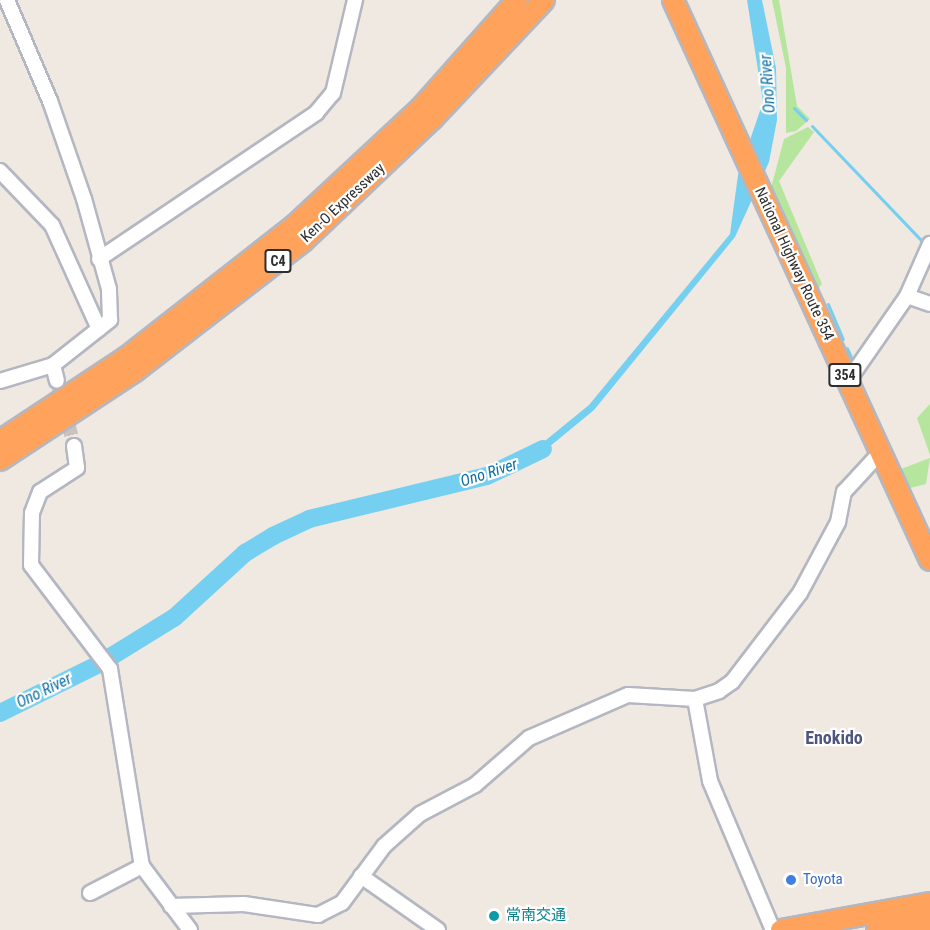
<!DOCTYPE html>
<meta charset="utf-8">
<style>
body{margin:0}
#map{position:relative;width:930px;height:930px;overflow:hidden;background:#efe9e1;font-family:"Roboto Condensed","Noto Sans JP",sans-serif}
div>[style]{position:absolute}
.green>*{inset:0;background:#b6e59e}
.water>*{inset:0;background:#75cff0}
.stream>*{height:3px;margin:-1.5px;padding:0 1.5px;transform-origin:1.5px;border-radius:1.5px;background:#75cff0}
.river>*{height:18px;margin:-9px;padding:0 9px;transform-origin:9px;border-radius:9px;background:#75cff0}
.minor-tunnel>*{height:14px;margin-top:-7px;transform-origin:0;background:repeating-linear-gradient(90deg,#c8c4bd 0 14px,transparent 0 21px)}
.roads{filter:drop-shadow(2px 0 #b4b7c1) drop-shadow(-2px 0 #b4b7c1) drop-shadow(0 2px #b4b7c1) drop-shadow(0 -2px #b4b7c1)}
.minor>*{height:14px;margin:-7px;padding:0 7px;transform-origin:7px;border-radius:7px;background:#fff}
.highway>*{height:20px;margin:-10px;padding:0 10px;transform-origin:10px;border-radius:10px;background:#ffa35c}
.dots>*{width:16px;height:16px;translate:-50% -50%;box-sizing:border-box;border:3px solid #fff;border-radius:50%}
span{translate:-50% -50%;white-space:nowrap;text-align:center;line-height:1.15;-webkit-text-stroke:4.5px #fff;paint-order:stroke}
.shield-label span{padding:2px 4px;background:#fff;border:2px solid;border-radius:4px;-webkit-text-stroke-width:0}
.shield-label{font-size:14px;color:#2e2e2e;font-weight:700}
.street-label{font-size:15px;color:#2e2e2e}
.shop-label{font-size:15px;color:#366cbe}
.left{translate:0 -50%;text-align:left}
.culture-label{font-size:15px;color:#0d838f}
.water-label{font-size:16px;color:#0d6fa3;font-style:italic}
.quarter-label{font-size:18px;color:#4d5680;font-weight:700}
</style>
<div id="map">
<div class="green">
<div style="clip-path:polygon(772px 0,779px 0,797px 106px,810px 119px,796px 131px,786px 133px,786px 68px)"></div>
<div style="clip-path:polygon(808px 127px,814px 132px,779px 181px,822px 284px,817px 290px,771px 188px,784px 139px)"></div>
<div style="clip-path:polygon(930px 404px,930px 455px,917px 418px)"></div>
<div style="clip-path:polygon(930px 458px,926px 484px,910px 488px,901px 469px)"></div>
</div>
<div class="water">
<div style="clip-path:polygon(747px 0,762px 0,776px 68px,777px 120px,769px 162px,735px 237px,594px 410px,526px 466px,524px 458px,589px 405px,730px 234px,738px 175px,763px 102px)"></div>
</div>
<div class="stream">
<div style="left:794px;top:108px;width:17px;rotate:45deg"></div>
<div style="left:812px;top:126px;width:162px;rotate:46.3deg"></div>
<div style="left:828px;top:304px;width:38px;rotate:67deg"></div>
<div style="left:847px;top:348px;width:17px;rotate:66deg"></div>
</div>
<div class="river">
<div style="left:0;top:713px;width:110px;rotate:-26.3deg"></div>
<div style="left:99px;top:664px;width:89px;rotate:-31.7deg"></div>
<div style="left:175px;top:617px;width:95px;rotate:-42.4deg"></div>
<div style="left:245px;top:553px;width:33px;rotate:-31deg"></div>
<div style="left:273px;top:536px;width:40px;rotate:-25deg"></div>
<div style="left:309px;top:519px;width:183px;rotate:-13.6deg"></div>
<div style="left:487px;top:476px;width:62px;rotate:-25.7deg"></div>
</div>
<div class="minor-tunnel">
<div style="left:57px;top:381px;width:67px;rotate:75.3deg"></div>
</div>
<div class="roads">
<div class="minor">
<div style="left:0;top:171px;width:75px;rotate:46.1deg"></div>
<div style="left:52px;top:225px;width:114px;rotate:65.7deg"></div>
<div style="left:99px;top:259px;width:262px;rotate:-33.9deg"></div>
<div style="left:316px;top:113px;width:26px;rotate:-50deg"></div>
<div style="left:333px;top:93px;width:96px;rotate:-76.7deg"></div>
<div style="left:907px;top:296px;width:24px;rotate:19deg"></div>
<div style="left:53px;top:365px;width:16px;rotate:76deg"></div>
<div style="left:0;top:381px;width:55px;rotate:-16.8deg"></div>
<div style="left:53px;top:365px;width:73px;rotate:-38.3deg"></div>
<div style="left:110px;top:320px;width:31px;rotate:-92deg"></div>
<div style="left:109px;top:289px;width:93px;rotate:-105.5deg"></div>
<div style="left:84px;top:199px;width:104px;rotate:-109.1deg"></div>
<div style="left:50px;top:101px;width:110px;rotate:-113.1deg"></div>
<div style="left:848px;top:381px;width:103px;rotate:-55.2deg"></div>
<div style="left:907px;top:296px;width:57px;rotate:-66.1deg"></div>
<div style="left:74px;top:446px;width:22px;rotate:82deg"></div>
<div style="left:77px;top:468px;width:44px;rotate:147deg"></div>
<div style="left:40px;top:492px;width:22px;rotate:111deg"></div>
<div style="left:32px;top:513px;width:52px;rotate:91.1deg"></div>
<div style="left:31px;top:565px;width:131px;rotate:52.8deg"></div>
<div style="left:110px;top:669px;width:200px;rotate:80.8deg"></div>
<div style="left:142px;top:866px;width:80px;rotate:53.1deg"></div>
<div style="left:695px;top:699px;width:83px;rotate:79.6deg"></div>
<div style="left:710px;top:781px;width:162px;rotate:67.1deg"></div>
<div style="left:361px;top:876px;width:94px;rotate:35deg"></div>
<div style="left:90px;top:893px;width:59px;rotate:-27.4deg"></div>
<div style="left:171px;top:906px;width:73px;rotate:-1.6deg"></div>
<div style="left:244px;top:904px;width:75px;rotate:8.5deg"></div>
<div style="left:318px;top:915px;width:27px;rotate:-27deg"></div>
<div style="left:342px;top:903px;width:71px;rotate:-53.6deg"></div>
<div style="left:384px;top:846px;width:48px;rotate:-41.6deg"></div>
<div style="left:420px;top:814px;width:62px;rotate:-27.8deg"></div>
<div style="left:475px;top:785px;width:72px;rotate:-41deg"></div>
<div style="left:529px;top:738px;width:108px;rotate:-23.5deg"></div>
<div style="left:628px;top:695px;width:67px;rotate:3.4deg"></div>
<div style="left:695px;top:699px;width:25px;rotate:-18deg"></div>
<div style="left:719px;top:691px;width:16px;rotate:-35deg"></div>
<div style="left:732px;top:682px;width:112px;rotate:-52.6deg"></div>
<div style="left:800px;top:593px;width:81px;rotate:-61.8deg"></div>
<div style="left:838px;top:522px;width:31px;rotate:-79deg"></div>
<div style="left:844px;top:492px;width:53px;rotate:-47.3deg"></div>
</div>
<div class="highway">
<div style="left:673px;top:0;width:616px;rotate:65.35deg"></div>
<div style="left:0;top:441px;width:152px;rotate:-33.5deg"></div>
<div style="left:127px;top:357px;width:211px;rotate:-38.1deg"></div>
<div style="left:293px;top:227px;width:176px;rotate:-42.9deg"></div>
<div style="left:422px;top:107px;width:143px;rotate:-48.4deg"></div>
<div style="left:0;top:460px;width:162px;rotate:-33.4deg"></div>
<div style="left:135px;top:371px;width:212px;rotate:-37.7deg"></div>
<div style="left:303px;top:241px;width:178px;rotate:-43.4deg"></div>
<div style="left:432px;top:119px;width:163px;rotate:-46.7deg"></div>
<div style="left:781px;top:930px;width:151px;rotate:-10.3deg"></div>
<div style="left:877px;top:930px;width:54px;rotate:-9.6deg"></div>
</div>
</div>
<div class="dots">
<div style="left:791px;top:880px;background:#3f7fe0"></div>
<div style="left:494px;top:916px;background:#0f9aa8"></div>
</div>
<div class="shield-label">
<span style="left:278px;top:261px">C4</span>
<span style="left:845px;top:375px">354</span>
</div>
<div class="street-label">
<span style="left:343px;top:203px;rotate:-43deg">Ken-O Expressway</span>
<span style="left:794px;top:264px;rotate:65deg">National Highway Route 354</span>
</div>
<div class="shop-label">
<span class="left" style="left:803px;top:880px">Toyota</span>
</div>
<div class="culture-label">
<span class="left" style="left:506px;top:916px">常南交通</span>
</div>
<div class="water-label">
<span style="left:768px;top:84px;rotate:-94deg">Ono River</span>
<span style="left:489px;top:473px;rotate:-18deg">Ono River</span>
<span style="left:44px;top:691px;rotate:-26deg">Ono River</span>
</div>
<div class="quarter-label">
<span style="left:834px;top:738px">Enokido</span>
</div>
</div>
